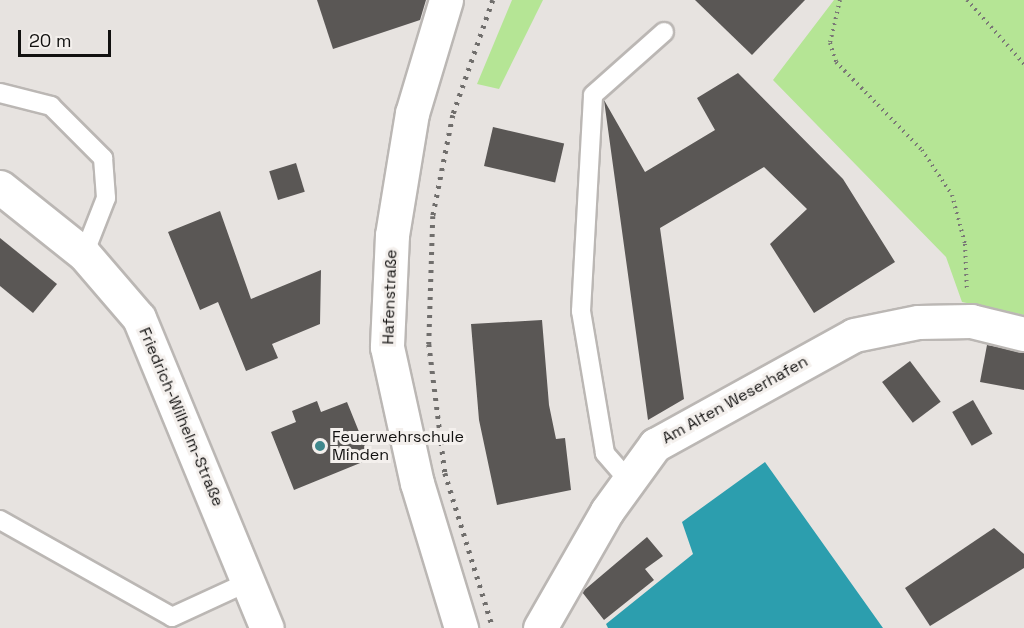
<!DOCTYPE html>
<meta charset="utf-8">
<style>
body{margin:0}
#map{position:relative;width:1024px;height:628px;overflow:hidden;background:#e7e3e0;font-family:"Space Grotesk",sans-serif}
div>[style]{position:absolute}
.green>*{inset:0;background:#b5e595}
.water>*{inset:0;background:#2c9eae}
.building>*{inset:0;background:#5a5755;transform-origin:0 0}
.path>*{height:4px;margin-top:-2px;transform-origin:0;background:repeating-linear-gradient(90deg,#7a7876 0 1.5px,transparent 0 6px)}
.roads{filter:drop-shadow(2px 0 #bbb7b4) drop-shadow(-2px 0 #bbb7b4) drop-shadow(0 2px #bbb7b4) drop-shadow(0 -2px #bbb7b4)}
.lane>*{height:18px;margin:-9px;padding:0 9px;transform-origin:9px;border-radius:9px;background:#fff}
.street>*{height:33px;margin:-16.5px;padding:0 16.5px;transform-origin:16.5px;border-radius:16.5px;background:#fff}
.secondary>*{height:33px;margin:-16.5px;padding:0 16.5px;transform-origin:16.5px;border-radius:16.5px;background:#fff}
.rail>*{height:4.5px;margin-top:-2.25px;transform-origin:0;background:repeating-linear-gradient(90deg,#706e6c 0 3px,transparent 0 9px)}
.dots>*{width:16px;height:16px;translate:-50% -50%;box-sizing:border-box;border:3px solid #f4f0ed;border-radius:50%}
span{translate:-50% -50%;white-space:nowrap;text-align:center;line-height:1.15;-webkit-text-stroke:6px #f4f0ed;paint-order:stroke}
.street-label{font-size:16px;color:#121110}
.poi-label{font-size:16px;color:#121110}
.left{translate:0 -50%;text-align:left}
.scale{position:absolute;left:18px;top:30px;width:93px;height:27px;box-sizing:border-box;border:3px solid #121110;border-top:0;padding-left:8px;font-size:18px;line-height:21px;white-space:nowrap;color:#121110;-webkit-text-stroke:4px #f4f0ed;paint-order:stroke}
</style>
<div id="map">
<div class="green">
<div style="clip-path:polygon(512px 0,543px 0,499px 89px,477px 84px)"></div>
<div style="clip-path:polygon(834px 0,1024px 0,1024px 315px,962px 302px,946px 257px,773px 80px)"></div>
</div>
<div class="water">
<div style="clip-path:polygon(765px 462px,883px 628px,608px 628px,606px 624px,693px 554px,682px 522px)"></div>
</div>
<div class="building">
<div style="clip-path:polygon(317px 0,426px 0,420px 20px,333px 49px)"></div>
<div style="clip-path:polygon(695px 0,805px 0,752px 55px)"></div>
<div style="clip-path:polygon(738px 73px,843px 179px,895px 262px,814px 313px,770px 244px,807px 209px,764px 167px,660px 228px,684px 399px,648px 420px,604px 100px,645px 172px,715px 130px,697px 98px)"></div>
<div style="left:493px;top:127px;width:73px;height:40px;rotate:13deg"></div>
<div style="left:296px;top:163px;width:30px;height:28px;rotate:73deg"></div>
<div style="clip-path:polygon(220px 211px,251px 299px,321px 270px,320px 324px,272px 344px,278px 358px,246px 371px,218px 302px,200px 310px,168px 232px)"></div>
<div style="clip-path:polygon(0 238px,57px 284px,33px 313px,0 286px)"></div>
<div style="clip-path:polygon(542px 320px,549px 405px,556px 439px,565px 438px,571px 490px,497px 505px,479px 420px,471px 324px)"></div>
<div style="clip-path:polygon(987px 345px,1024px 352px,1024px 390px,980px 382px)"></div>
<div style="left:910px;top:361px;width:51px;height:35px;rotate:53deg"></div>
<div style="left:973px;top:400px;width:39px;height:24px;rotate:60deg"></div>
<div style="clip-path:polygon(317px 401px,321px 412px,347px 402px,370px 459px,294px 490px,271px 432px,296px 422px,292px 411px)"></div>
<div style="clip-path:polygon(994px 528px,1024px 554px,1024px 568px,930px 626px,905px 588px)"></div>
<div style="clip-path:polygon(647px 537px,663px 556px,645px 569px,654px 580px,604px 620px,582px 592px)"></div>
</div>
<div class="path">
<div style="left:840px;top:0;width:44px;rotate:103.1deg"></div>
<div style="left:830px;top:43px;width:20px;rotate:72deg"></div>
<div style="left:836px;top:62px;width:123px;rotate:45.7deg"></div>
<div style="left:922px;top:150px;width:54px;rotate:56.3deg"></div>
<div style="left:952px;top:195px;width:51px;rotate:75.1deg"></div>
<div style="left:965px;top:244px;width:47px;rotate:87.6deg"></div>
<div style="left:967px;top:0;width:86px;rotate:48.3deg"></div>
</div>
<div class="roads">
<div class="lane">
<div style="left:0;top:93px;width:53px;rotate:14.3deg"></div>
<div style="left:51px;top:106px;width:74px;rotate:45deg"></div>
<div style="left:103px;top:158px;width:40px;rotate:85.7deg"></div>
<div style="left:106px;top:198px;width:60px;rotate:111.4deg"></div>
<div style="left:629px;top:481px;width:37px;rotate:-131deg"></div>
<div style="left:605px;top:453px;width:144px;rotate:-99.6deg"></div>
<div style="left:581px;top:311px;width:216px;rotate:-86.8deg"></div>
<div style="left:593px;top:95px;width:95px;rotate:-41.6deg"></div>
<div style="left:0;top:520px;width:197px;rotate:29.4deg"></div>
<div style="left:172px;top:617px;width:84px;rotate:-24.7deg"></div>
</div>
<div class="street">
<div style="left:540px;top:628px;width:135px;rotate:-60.2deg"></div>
<div style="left:607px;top:511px;width:82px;rotate:-54deg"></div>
<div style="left:655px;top:445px;width:227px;rotate:-28.9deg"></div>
<div style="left:854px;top:335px;width:65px;rotate:-11.5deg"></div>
<div style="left:918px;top:322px;width:53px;rotate:-1.1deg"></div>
<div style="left:971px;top:321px;width:55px;rotate:13.8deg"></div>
</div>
<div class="secondary">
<div style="left:446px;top:0;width:118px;rotate:106.7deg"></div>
<div style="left:412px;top:113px;width:124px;rotate:99.3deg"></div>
<div style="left:392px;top:235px;width:112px;rotate:92.6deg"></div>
<div style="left:387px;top:347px;width:139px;rotate:77.6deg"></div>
<div style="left:417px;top:483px;width:152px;rotate:73.1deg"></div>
<div style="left:0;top:187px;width:107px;rotate:38.6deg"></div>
<div style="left:84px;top:254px;width:84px;rotate:49.3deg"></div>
<div style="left:139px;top:318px;width:335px;rotate:67.6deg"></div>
</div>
</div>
<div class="rail">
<div style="left:493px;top:0;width:122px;rotate:109.2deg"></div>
<div style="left:453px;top:115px;width:103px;rotate:101.2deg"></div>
<div style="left:433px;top:216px;width:128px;rotate:91.8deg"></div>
<div style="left:429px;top:344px;width:130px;rotate:82.9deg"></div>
<div style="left:445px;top:473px;width:162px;rotate:72.8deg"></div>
</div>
<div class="dots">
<div style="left:320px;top:446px;background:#40888c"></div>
</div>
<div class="street-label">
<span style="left:390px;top:297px;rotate:-88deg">Hafenstraße</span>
<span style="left:735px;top:400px;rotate:-29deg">Am Alten Weserhafen</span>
<span style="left:181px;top:417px;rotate:67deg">Friedrich-Wilhelm-Straße</span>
</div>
<div class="poi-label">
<span class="left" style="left:332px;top:446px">Feuerwehrschule<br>Minden</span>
</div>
<div class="scale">20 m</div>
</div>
